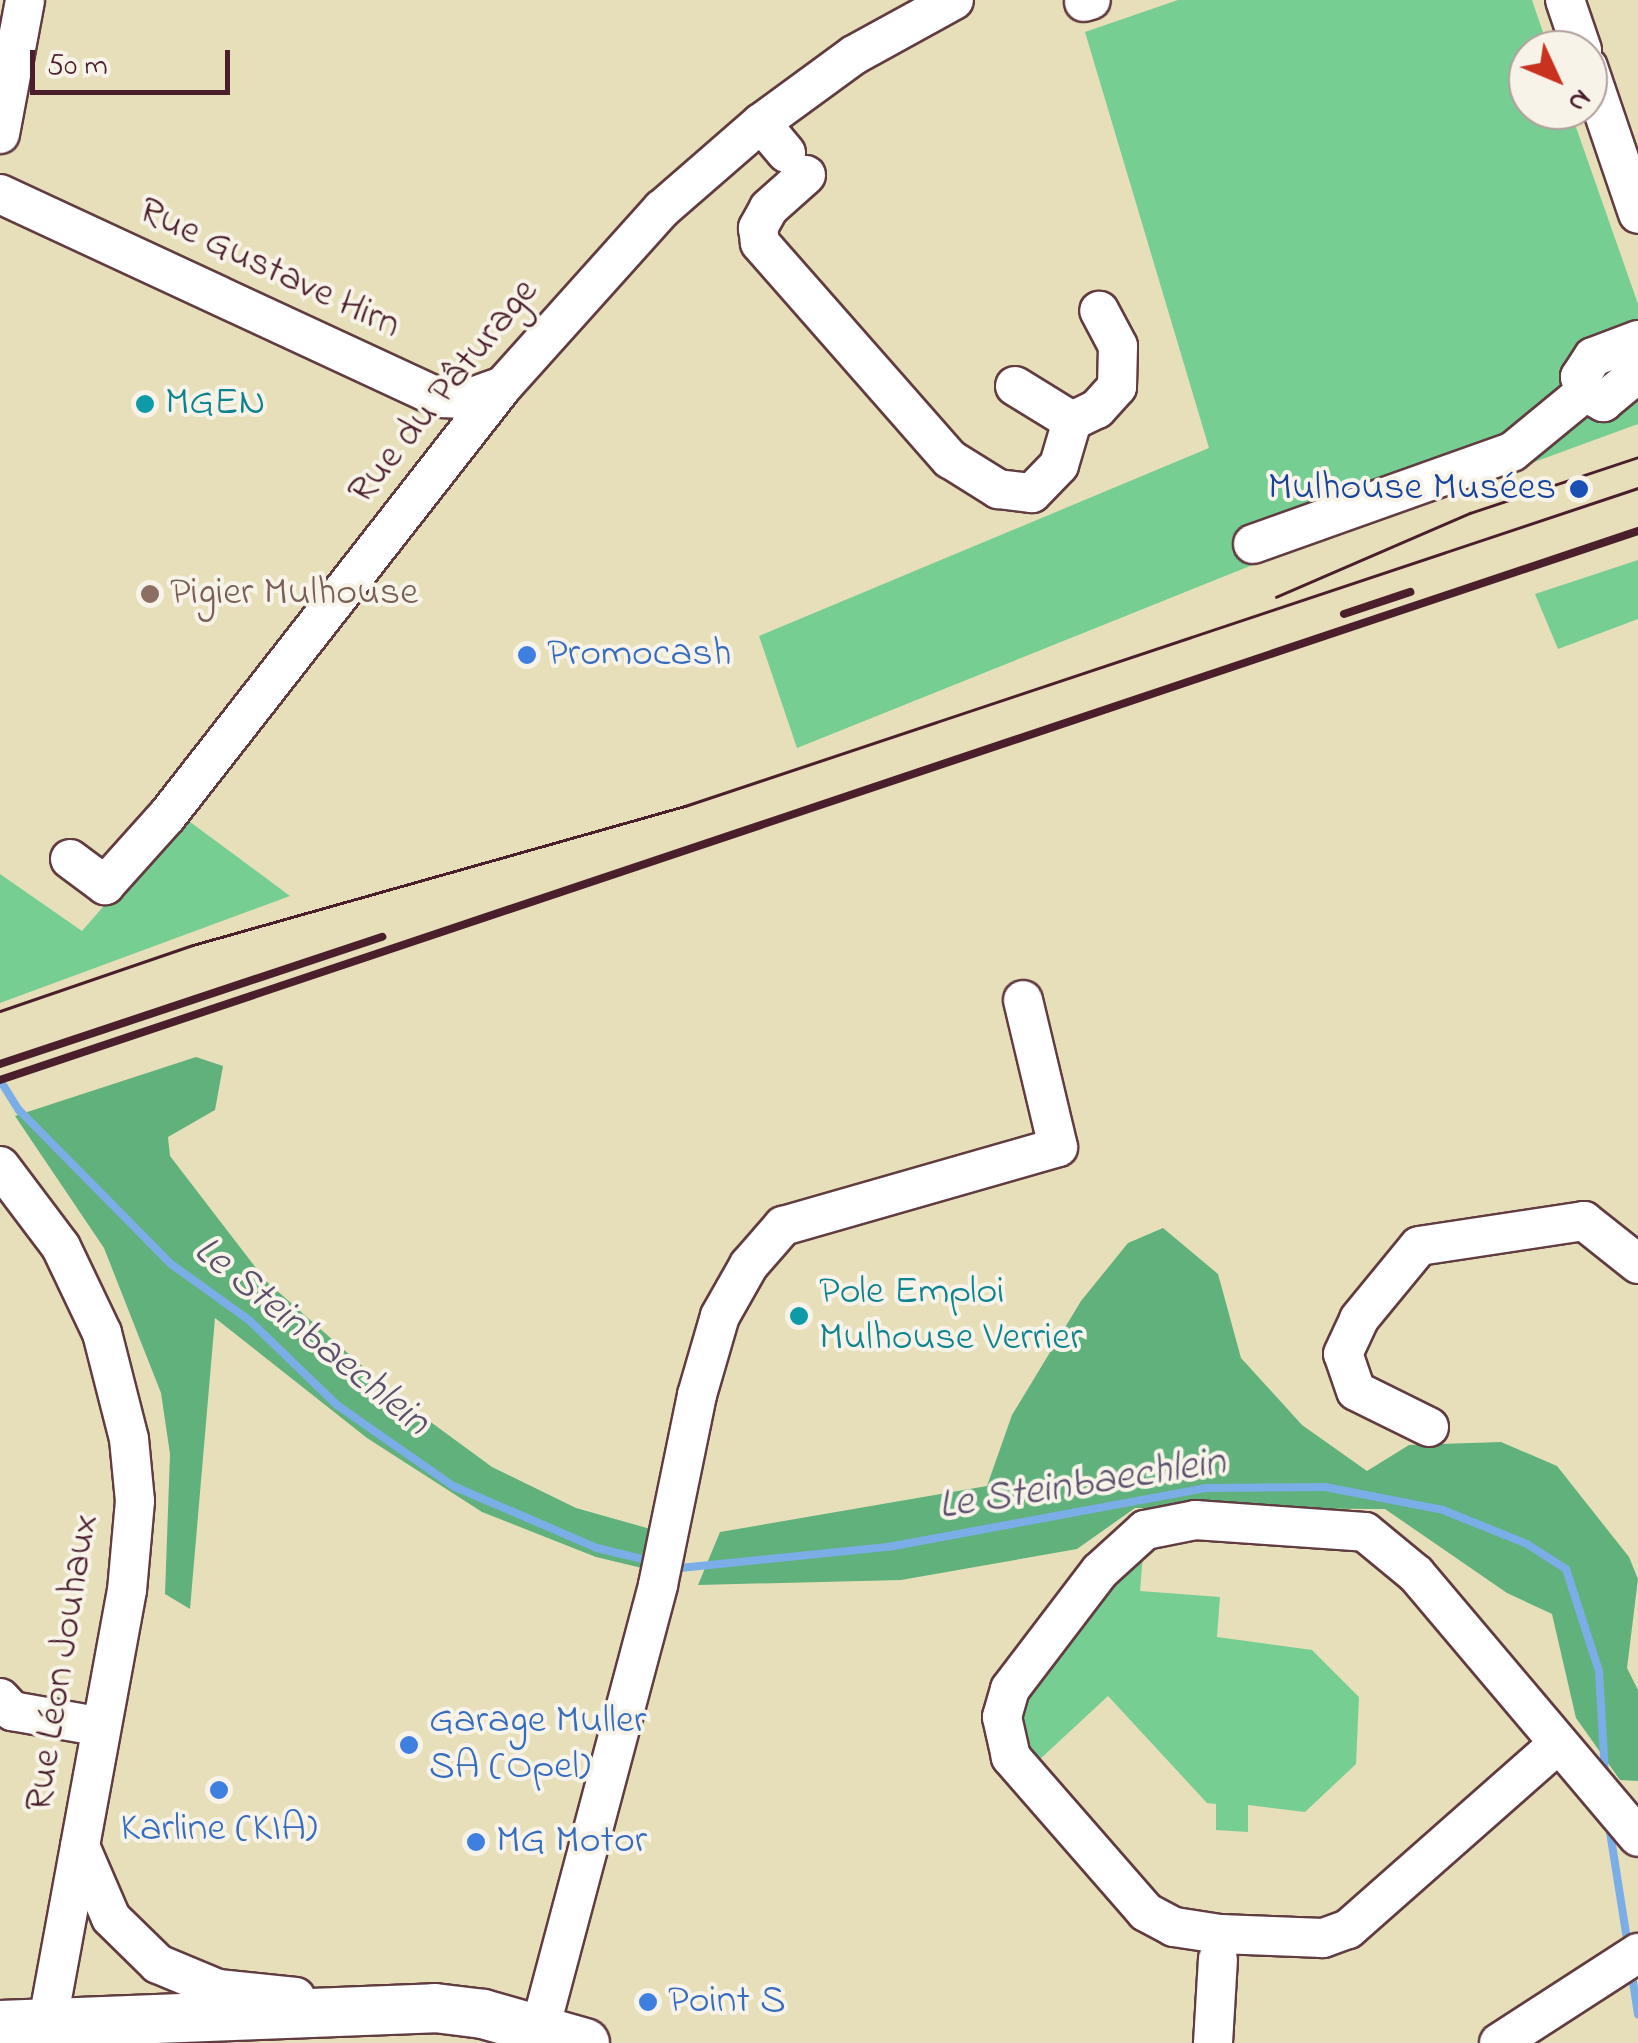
<!DOCTYPE html>
<meta charset="utf-8">
<style>
body{margin:0}
#map{position:relative;width:1638px;height:2043px;overflow:hidden;background:#e6dfba;font-family:"Indie Flower",sans-serif}
div>[style]{position:absolute}
.green>*{inset:0;background:#77ce93}
.forest>*{inset:0;background:#61b17d}
.stream>*{height:8px;margin:-4px;padding:0 4px;transform-origin:4px;border-radius:4px;background:#7baee7}
.roads{filter:drop-shadow(2px 0 #613c40) drop-shadow(-2px 0 #613c40) drop-shadow(0 2px #613c40) drop-shadow(0 -2px #613c40)}
.minor>*{height:38px;margin:-19px;padding:0 19px;transform-origin:19px;border-radius:19px;background:#fff}
.major>*{height:48px;margin:-24px;padding:0 24px;transform-origin:24px;border-radius:24px;background:#fff}
.tram>*{height:2.5px;margin:-1.25px;padding:0 1.25px;transform-origin:1.25px;border-radius:1.25px;background:#4a1f2b}
.rail>*{height:8px;margin:-4px;padding:0 4px;transform-origin:4px;border-radius:4px;background:#4a1f2b}
.dots>*{width:28px;height:28px;translate:-50% -50%;box-sizing:border-box;border:5px solid #f7f3e8;border-radius:50%}
span{translate:-50% -50%;white-space:nowrap;text-align:center;line-height:1.15;-webkit-text-stroke:8px #f7f3e8;paint-order:stroke}
.street-label{font-size:40px;color:#4a1f2b}
.culture-label{font-size:40px;color:#0d838f}
.left{translate:0 -50%;text-align:left}
.transit-label{font-size:40px;color:#164399}
.right{translate:-100% -50%;text-align:right}
.education-label{font-size:40px;color:#785e54}
.shop-label{font-size:40px;color:#366cbe}
.water-label{font-size:42px;color:#5b516d;font-style:italic}
.north{position:absolute;left:1508px;top:30px;width:100px;height:100px;box-sizing:border-box;background:#f7f3e8;border:2px solid #b29e9c;border-radius:50%;rotate:134deg;font-size:28px;font-weight:700;line-height:40px;text-align:center;color:#4a1f2b}
.north::after{content:'';display:block;margin:auto;width:35px;height:45px;background:#c8321e;clip-path:polygon(50% 0,100% 100%,50% 72%,0 100%)}
.scale{position:absolute;left:30px;top:50px;width:200px;height:45px;box-sizing:border-box;border:5px solid #4a1f2b;border-top:0;padding-left:12px;font-size:30px;line-height:35px;white-space:nowrap;color:#4a1f2b;-webkit-text-stroke:8px #f7f3e8;paint-order:stroke}
</style>
<div id="map">
<div class="green">
<div style="clip-path:polygon(1178px 0,1532px 0,1549px 50px,1528px 50px,1528px 110px,1570px 110px,1638px 304px,1638px 424px,1255px 564px,797px 748px,759px 636px,1209px 448px,1085px 32px)"></div>
<div style="clip-path:polygon(1638px 560px,1638px 619px,1558px 649px,1535px 594px)"></div>
<div style="clip-path:polygon(182px 816px,290px 896px,0 1003px,0 874px,82px 931px)"></div>
<div style="clip-path:polygon(1145px 1530px,1140px 1591px,1220px 1597px,1217px 1637px,1312px 1650px,1359px 1697px,1356px 1764px,1305px 1812px,1248px 1805px,1248px 1832px,1216px 1830px,1216px 1804px,1207px 1803px,1108px 1696px,1024px 1774px,1010px 1689px)"></div>
</div>
<div class="forest">
<div style="clip-path:polygon(196px 1057px,223px 1066px,215px 1110px,168px 1137px,170px 1156px,266px 1281px,402px 1401px,492px 1467px,576px 1508px,654px 1530px,642px 1568px,596px 1557px,482px 1512px,367px 1438px,215px 1318px,190px 1609px,165px 1594px,170px 1454px,161px 1393px,104px 1248px,15px 1116px)"></div>
<div style="clip-path:polygon(1163px 1228px,1218px 1274px,1241px 1358px,1302px 1425px,1367px 1471px,1409px 1445px,1501px 1442px,1557px 1466px,1629px 1557px,1638px 1579px,1627px 1668px,1638px 1690px,1638px 1781px,1620px 1780px,1576px 1718px,1552px 1614px,1507px 1593px,1385px 1509px,1135px 1508px,1077px 1549px,901px 1580px,698px 1585px,720px 1532px,987px 1486px,1012px 1415px,1081px 1301px,1128px 1243px)"></div>
</div>
<div class="stream">
<div style="left:0;top:1080px;width:36px;rotate:58deg"></div>
<div style="left:19px;top:1110px;width:216px;rotate:45.4deg"></div>
<div style="left:171px;top:1264px;width:96px;rotate:35.7deg"></div>
<div style="left:249px;top:1320px;width:122px;rotate:44deg"></div>
<div style="left:337px;top:1405px;width:141px;rotate:34.9deg"></div>
<div style="left:453px;top:1486px;width:157px;rotate:23.3deg"></div>
<div style="left:597px;top:1548px;width:46px;rotate:13.7deg"></div>
<div style="left:680px;top:1568px;width:209px;rotate:-5.8deg"></div>
<div style="left:888px;top:1547px;width:323px;rotate:-10.5deg"></div>
<div style="left:1206px;top:1488px;width:119px;rotate:-0.5deg"></div>
<div style="left:1325px;top:1487px;width:120px;rotate:11deg"></div>
<div style="left:1443px;top:1510px;width:91px;rotate:22deg"></div>
<div style="left:1527px;top:1544px;width:46px;rotate:32.7deg"></div>
<div style="left:1566px;top:1569px;width:107px;rotate:72.1deg"></div>
<div style="left:1599px;top:1671px;width:104px;rotate:86.7deg"></div>
<div style="left:1610px;top:1832px;width:115px;rotate:81deg"></div>
<div style="left:1631px;top:1969px;width:46px;rotate:81.2deg"></div>
</div>
<div class="roads">
<div class="minor">
<div style="left:1565px;top:0;width:53px;rotate:71.2deg"></div>
<div style="left:1084px;top:2px;width:7px;rotate:-16deg"></div>
<div style="left:1588px;top:67px;width:155px;rotate:71.2deg"></div>
<div style="left:761px;top:123px;width:39px;rotate:50deg"></div>
<div style="left:0;top:134px;width:136px;rotate:-79.4deg"></div>
<div style="left:806px;top:175px;width:50px;rotate:138.3deg"></div>
<div style="left:769px;top:208px;width:23px;rotate:119deg"></div>
<div style="left:758px;top:228px;width:15px;rotate:82deg"></div>
<div style="left:760px;top:243px;width:288px;rotate:48.7deg"></div>
<div style="left:950px;top:459px;width:57px;rotate:32deg"></div>
<div style="left:998px;top:489px;width:34px;rotate:7deg"></div>
<div style="left:1032px;top:493px;width:39px;rotate:-46deg"></div>
<div style="left:1059px;top:465px;width:46px;rotate:-73.5deg"></div>
<div style="left:1072px;top:421px;width:28px;rotate:-26deg"></div>
<div style="left:1097px;top:409px;width:30px;rotate:-48deg"></div>
<div style="left:1117px;top:387px;width:41px;rotate:-88.6deg"></div>
<div style="left:1118px;top:346px;width:40px;rotate:-118deg"></div>
<div style="left:0;top:194px;width:484px;rotate:24.9deg"></div>
<div style="left:439px;top:398px;width:28px;rotate:2deg"></div>
<div style="left:467px;top:399px;width:38px;rotate:-20deg"></div>
<div style="left:1638px;top:340px;width:48px;rotate:159.3deg"></div>
<div style="left:1593px;top:357px;width:24px;rotate:123deg"></div>
<div style="left:1580px;top:377px;width:16px;rotate:72deg"></div>
<div style="left:1585px;top:392px;width:21px;rotate:29deg"></div>
<div style="left:1603px;top:402px;width:45px;rotate:-39.6deg"></div>
<div style="left:1015px;top:386px;width:67px;rotate:31.6deg"></div>
<div style="left:1253px;top:544px;width:275px;rotate:-19.6deg"></div>
<div style="left:1512px;top:452px;width:94px;rotate:-39.4deg"></div>
<div style="left:70px;top:859px;width:44px;rotate:36.6deg"></div>
<div style="left:105px;top:885px;width:93px;rotate:-48.1deg"></div>
<div style="left:167px;top:816px;width:546px;rotate:-52deg"></div>
<div style="left:503px;top:386px;width:238px;rotate:-48.1deg"></div>
<div style="left:662px;top:209px;width:131px;rotate:-41deg"></div>
<div style="left:761px;top:123px;width:115px;rotate:-36.2deg"></div>
<div style="left:854px;top:55px;width:114px;rotate:-28.8deg"></div>
<div style="left:0;top:1166px;width:101px;rotate:53deg"></div>
<div style="left:61px;top:1247px;width:95px;rotate:64.5deg"></div>
<div style="left:102px;top:1333px;width:109px;rotate:75.7deg"></div>
<div style="left:129px;top:1439px;width:62px;rotate:84.5deg"></div>
<div style="left:135px;top:1501px;width:89px;rotate:95.1deg"></div>
<div style="left:127px;top:1590px;width:461px;rotate:100.4deg"></div>
<div style="left:1429px;top:1427px;width:81px;rotate:-153.7deg"></div>
<div style="left:1356px;top:1391px;width:39px;rotate:-109deg"></div>
<div style="left:1343px;top:1354px;width:38px;rotate:-65deg"></div>
<div style="left:1359px;top:1319px;width:94px;rotate:-50.6deg"></div>
<div style="left:1419px;top:1246px;width:167px;rotate:-8.6deg"></div>
<div style="left:1584px;top:1221px;width:69px;rotate:38.5deg"></div>
<div style="left:0;top:1698px;width:18px;rotate:47deg"></div>
<div style="left:12px;top:1711px;width:86px;rotate:10deg"></div>
<div style="left:1558px;top:1744px;width:280px;rotate:138.6deg"></div>
<div style="left:1348px;top:1929px;width:27px;rotate:160deg"></div>
<div style="left:1323px;top:1938px;width:103px;rotate:-177.8deg"></div>
<div style="left:1220px;top:1934px;width:47px;rotate:-171.3deg"></div>
<div style="left:1174px;top:1927px;width:32px;rotate:-152deg"></div>
<div style="left:1146px;top:1912px;width:206px;rotate:-131.1deg"></div>
<div style="left:1011px;top:1757px;width:41px;rotate:-102.7deg"></div>
<div style="left:1002px;top:1717px;width:29px;rotate:-74deg"></div>
<div style="left:1010px;top:1689px;width:148px;rotate:-52.7deg"></div>
<div style="left:1100px;top:1571px;width:61px;rotate:-42.3deg"></div>
<div style="left:1145px;top:1530px;width:51px;rotate:-11.3deg"></div>
<div style="left:1195px;top:1520px;width:170px;rotate:4deg"></div>
<div style="left:1365px;top:1532px;width:66px;rotate:39.5deg"></div>
<div style="left:1416px;top:1574px;width:344px;rotate:49.8deg"></div>
<div style="left:80px;top:1846px;width:78px;rotate:66.7deg"></div>
<div style="left:111px;top:1918px;width:66px;rotate:44.4deg"></div>
<div style="left:158px;top:1964px;width:65px;rotate:22.6deg"></div>
<div style="left:218px;top:1989px;width:78px;rotate:5.9deg"></div>
<div style="left:540px;top:2029px;width:459px;rotate:-75.1deg"></div>
<div style="left:658px;top:1585px;width:194px;rotate:-78.4deg"></div>
<div style="left:697px;top:1395px;width:82px;rotate:-73.8deg"></div>
<div style="left:720px;top:1316px;width:59px;rotate:-60.4deg"></div>
<div style="left:749px;top:1265px;width:52px;rotate:-48.9deg"></div>
<div style="left:783px;top:1226px;width:286px;rotate:-16deg"></div>
<div style="left:1058px;top:1147px;width:151px;rotate:-103.4deg"></div>
<div style="left:1213px;top:2043px;width:84px;rotate:-86.6deg"></div>
<div style="left:1499px;top:2043px;width:166px;rotate:-32.9deg"></div>
</div>
<div class="major">
<div style="left:0;top:2025px;width:435px;rotate:-2.2deg"></div>
<div style="left:435px;top:2008px;width:48px;rotate:7.1deg"></div>
<div style="left:483px;top:2014px;width:106px;rotate:15.9deg"></div>
</div>
</div>
<div class="tram">
<div style="left:1276px;top:597px;width:211px;rotate:-23.4deg"></div>
<div style="left:1470px;top:513px;width:177px;rotate:-18.4deg"></div>
<div style="left:0;top:1011px;width:204px;rotate:-18.9deg"></div>
<div style="left:193px;top:945px;width:511px;rotate:-15.78deg"></div>
<div style="left:685px;top:806px;width:1005px;rotate:-18.45deg"></div>
</div>
<div class="rail">
<div style="left:1344px;top:614px;width:70px;rotate:-18.4deg"></div>
<div style="left:0;top:1064px;width:403px;rotate:-18.4deg"></div>
<div style="left:0;top:1080px;width:1728px;rotate:-18.53deg"></div>
</div>
<div class="dots">
<div style="left:145px;top:404px;background:#0f9aa8"></div>
<div style="left:1579px;top:489px;background:#1a4fb4"></div>
<div style="left:150px;top:594px;background:#8d6e63"></div>
<div style="left:527px;top:655px;background:#3f7fe0"></div>
<div style="left:799px;top:1316px;background:#0f9aa8"></div>
<div style="left:409px;top:1745px;background:#3f7fe0"></div>
<div style="left:219px;top:1790px;background:#3f7fe0"></div>
<div style="left:476px;top:1842px;background:#3f7fe0"></div>
<div style="left:648px;top:2002px;background:#3f7fe0"></div>
</div>
<div class="street-label">
<span style="left:269px;top:269px;rotate:25deg">Rue Gustave Hirn</span>
<span style="left:444px;top:392px;rotate:-51deg">Rue du Pâturage</span>
<span style="left:63px;top:1663px;rotate:-81deg">Rue Léon Jouhaux</span>
</div>
<div class="culture-label">
<span class="left" style="left:165px;top:404px">MGEN</span>
<span class="left" style="left:819px;top:1316px">Pole Emploi<br>Mulhouse Verrier</span>
</div>
<div class="transit-label">
<span class="right" style="left:1556px;top:489px">Mulhouse Musées</span>
</div>
<div class="education-label">
<span class="left" style="left:170px;top:594px">Pigier Mulhouse</span>
</div>
<div class="shop-label">
<span class="left" style="left:547px;top:655px">Promocash</span>
<span class="left" style="left:429px;top:1745px">Garage Muller<br>SA (Opel)</span>
<span style="left:219px;top:1830px">Karline (KIA)</span>
<span class="left" style="left:496px;top:1842px">MG Motor</span>
<span class="left" style="left:668px;top:2002px">Point S</span>
</div>
<div class="water-label">
<span style="left:311px;top:1337px;rotate:39deg">Le Steinbaechlein</span>
<span style="left:1082px;top:1485px;rotate:-9deg">Le Steinbaechlein</span>
</div>
<div class="north">N</div>
<div class="scale">50 m</div>
</div>
